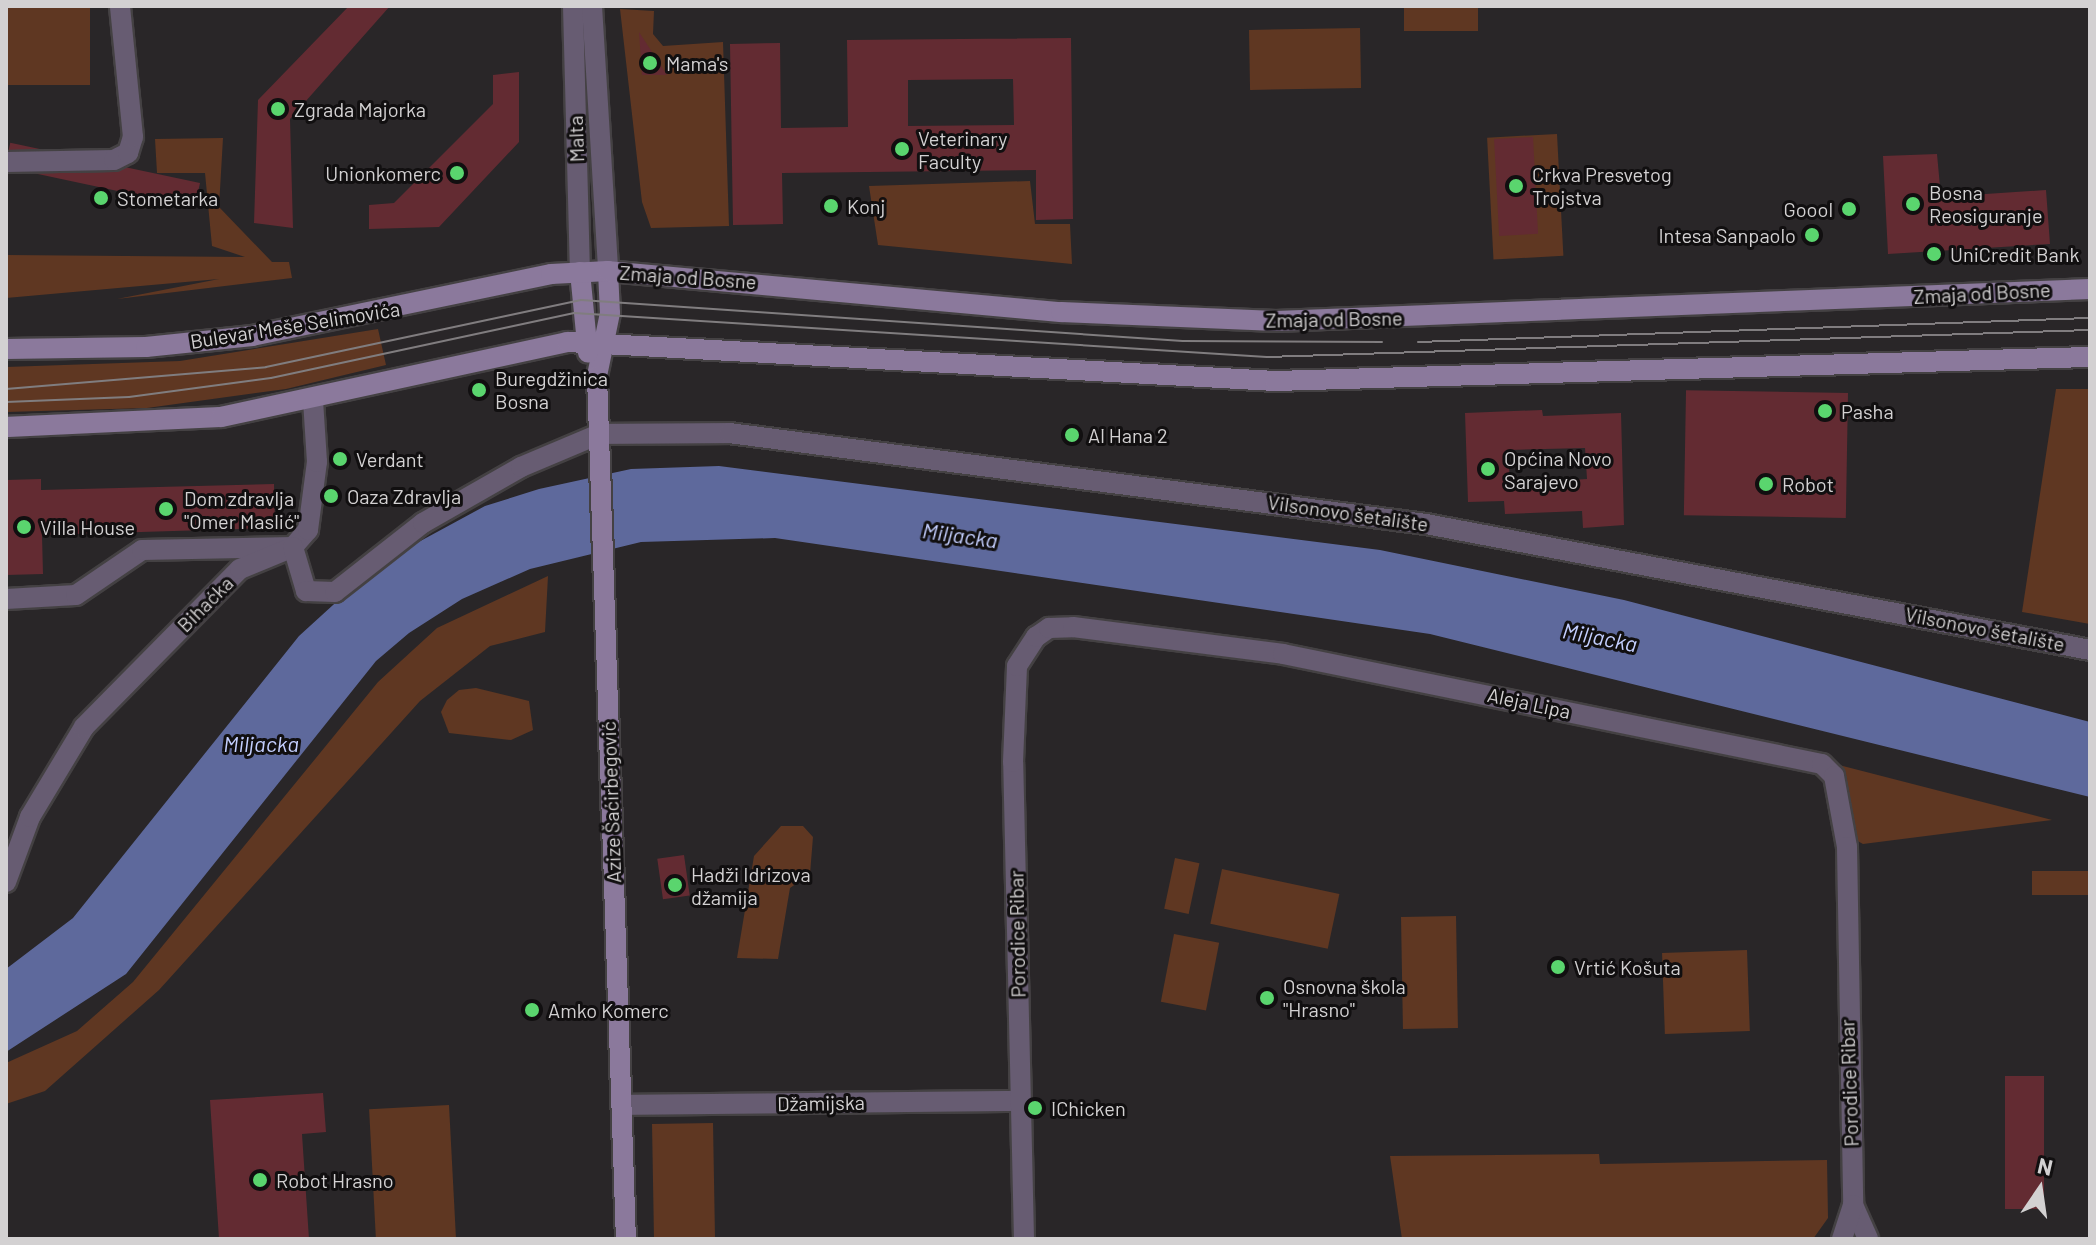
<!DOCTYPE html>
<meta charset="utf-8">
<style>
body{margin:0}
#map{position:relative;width:2096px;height:1245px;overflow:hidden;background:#292628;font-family:Barlow,sans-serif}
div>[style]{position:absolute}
.green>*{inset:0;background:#5f3722;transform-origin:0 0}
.water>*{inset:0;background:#5e699c}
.building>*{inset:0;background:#632b32;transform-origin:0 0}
.roads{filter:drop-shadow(2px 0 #444143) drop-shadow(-2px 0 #444143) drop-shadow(0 2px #444143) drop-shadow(0 -2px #444143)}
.street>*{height:20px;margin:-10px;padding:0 10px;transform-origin:10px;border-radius:10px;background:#675c72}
.secondary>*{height:20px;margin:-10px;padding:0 10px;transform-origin:10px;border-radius:10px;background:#8b799c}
.tram>*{height:2px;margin:-1px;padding:0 1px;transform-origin:1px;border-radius:1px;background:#807d7f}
.dots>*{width:22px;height:22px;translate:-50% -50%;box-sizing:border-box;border:4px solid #110f10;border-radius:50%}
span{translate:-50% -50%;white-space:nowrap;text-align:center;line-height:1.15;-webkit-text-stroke:6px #110f10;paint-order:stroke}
.poi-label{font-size:20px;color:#d3d1d2}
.left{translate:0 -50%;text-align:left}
.right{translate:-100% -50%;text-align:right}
.street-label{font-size:20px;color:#d3d1d2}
.water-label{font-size:22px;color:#c4cfff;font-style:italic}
.frame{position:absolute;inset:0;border:8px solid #d3d1d2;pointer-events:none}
.north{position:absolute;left:2000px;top:1149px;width:80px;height:80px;-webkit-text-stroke:6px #110f10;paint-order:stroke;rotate:13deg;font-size:22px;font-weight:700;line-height:32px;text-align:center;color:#d3d1d2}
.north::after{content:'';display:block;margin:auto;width:28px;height:36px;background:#d3d1d2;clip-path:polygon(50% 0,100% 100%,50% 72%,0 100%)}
</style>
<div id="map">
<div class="green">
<div style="left:6px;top:6px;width:84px;height:79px"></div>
<div style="left:1404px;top:6px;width:74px;height:25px"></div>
<div style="clip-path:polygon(620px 9px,654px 11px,653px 34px,663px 46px,723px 42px,729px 226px,651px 228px,642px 202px)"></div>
<div style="left:1360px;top:28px;width:60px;height:111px;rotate:89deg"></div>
<div style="left:1557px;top:134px;width:122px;height:70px;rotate:87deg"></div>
<div style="clip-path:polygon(223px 138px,219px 207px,272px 262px,289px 262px,292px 278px,117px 299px,219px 279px,6px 298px,6px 255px,245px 257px,212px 246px,205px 173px,157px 173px,155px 139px)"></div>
<div style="clip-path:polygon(1030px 181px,1035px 224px,1070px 224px,1072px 264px,878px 245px,869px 186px)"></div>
<div style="clip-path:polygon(378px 329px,386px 365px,286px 389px,147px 408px,6px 412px,6px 367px,180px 361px)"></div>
<div style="clip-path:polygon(2056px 389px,2090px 389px,2090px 624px,2022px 612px)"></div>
<div style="clip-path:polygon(548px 576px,545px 632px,490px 646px,420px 701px,159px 990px,45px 1091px,6px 1104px,6px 1063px,77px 1031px,133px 982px,378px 682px,437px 628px)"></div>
<div style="clip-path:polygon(476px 688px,529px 701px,533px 730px,511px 740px,449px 733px,441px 712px,447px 700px,459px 690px)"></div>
<div style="clip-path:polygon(1839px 765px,2052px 820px,1863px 844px,1854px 839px)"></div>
<div style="clip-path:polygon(781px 826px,803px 826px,813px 837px,810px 874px,790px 888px,778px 959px,737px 958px,754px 856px)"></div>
<div style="left:1175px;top:858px;width:25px;height:52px;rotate:12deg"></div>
<div style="left:1222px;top:869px;width:120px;height:56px;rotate:12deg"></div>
<div style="left:2090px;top:871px;width:24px;height:58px;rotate:90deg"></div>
<div style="left:1456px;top:916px;width:112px;height:55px;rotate:89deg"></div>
<div style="left:1174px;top:934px;width:46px;height:69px;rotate:11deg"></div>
<div style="left:1747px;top:950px;width:81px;height:85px;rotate:88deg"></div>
<div style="left:449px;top:1105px;width:134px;height:80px;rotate:87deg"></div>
<div style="left:713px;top:1123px;width:116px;height:61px;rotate:89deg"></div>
<div style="clip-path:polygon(1599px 1154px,1600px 1164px,1827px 1160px,1828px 1218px,1813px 1239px,1402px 1239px,1390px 1156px)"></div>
</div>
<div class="water">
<div style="clip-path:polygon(719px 466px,1380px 550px,1624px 600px,2090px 722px,2090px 797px,1430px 634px,775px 538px,641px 542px,530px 569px,462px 599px,409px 633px,376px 661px,126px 974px,6px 1052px,6px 969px,73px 918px,299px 636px,378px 564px,485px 506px,539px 489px,631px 469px)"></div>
</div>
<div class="building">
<div style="clip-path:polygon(349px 6px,390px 6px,290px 119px,293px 228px,254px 223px,258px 100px)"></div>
<div style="clip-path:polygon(639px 32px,667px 75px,642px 75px)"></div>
<div style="clip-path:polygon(evenodd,1071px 38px,1073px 219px,1036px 220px,1036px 170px,782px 173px,783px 224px,733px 225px,730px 44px,780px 43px,781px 128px,848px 127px,847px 40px,1071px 38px,1013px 79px,1014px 125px,908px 126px,908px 80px,1013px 79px)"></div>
<div style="clip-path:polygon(519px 72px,519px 142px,439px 227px,369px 229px,369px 205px,394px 203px,493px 104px,493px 75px)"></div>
<div style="left:1533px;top:137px;width:97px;height:39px;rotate:87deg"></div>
<div style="clip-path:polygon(1937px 154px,1941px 197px,2046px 190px,2050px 244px,1888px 254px,1883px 156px)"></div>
<div style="left:200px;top:183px;width:25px;height:194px;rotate:102deg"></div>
<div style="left:1848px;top:393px;width:125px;height:162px;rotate:91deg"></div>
<div style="clip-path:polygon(evenodd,1542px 410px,1543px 416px,1621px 413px,1624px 525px,1583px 528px,1582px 511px,1505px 514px,1504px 501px,1468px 502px,1465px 413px,1542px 410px,1585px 448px,1587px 479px,1510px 484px,1508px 450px,1585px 448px)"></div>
<div style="clip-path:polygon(41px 479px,41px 490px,274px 484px,275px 528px,42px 535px,43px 574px,6px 575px,6px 480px)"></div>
<div style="left:684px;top:855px;width:41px;height:27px;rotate:82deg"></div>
<div style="left:2005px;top:1076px;width:39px;height:133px"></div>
<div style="clip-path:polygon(323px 1093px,326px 1132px,302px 1134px,309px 1239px,219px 1239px,210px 1100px)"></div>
</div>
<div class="roads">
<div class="street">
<div style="left:573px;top:6px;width:266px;rotate:88.5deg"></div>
<div style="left:592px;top:6px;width:265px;rotate:86.5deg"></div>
<div style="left:6px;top:162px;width:108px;rotate:-1.1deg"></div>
<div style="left:114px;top:160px;width:16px;rotate:-27deg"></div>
<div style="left:128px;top:153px;width:17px;rotate:-73deg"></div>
<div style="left:133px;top:137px;width:132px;rotate:-95.7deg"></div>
<div style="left:6px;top:599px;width:70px;rotate:-3.3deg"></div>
<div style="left:76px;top:595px;width:80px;rotate:-34.3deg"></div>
<div style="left:142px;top:550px;width:151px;rotate:-1.1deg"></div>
<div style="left:293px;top:547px;width:23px;rotate:-49deg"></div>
<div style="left:308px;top:530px;width:69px;rotate:-82.5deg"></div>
<div style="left:317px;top:462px;width:62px;rotate:-93.7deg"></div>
<div style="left:6px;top:882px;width:69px;rotate:-69.7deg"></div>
<div style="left:30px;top:817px;width:105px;rotate:-59deg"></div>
<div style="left:84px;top:727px;width:222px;rotate:-45.4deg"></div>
<div style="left:240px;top:569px;width:57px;rotate:-22.5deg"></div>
<div style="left:293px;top:547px;width:46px;rotate:73.5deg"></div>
<div style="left:306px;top:591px;width:29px;rotate:2deg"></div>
<div style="left:335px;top:592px;width:112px;rotate:-38.1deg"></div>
<div style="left:423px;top:523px;width:113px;rotate:-29.7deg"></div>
<div style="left:521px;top:467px;width:85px;rotate:-22.9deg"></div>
<div style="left:599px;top:434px;width:130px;rotate:-0.4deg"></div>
<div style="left:729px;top:433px;width:703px;rotate:7.44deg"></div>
<div style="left:1426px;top:524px;width:676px;rotate:10.74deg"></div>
<div style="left:622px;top:1105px;width:399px;rotate:-0.6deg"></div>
<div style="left:1853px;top:1205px;width:37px;rotate:66deg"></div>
<div style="left:1024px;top:1239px;width:477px;rotate:-91.3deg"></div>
<div style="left:1013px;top:762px;width:96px;rotate:-87.6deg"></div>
<div style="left:1017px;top:666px;width:35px;rotate:-57deg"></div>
<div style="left:1036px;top:637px;width:16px;rotate:-35deg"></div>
<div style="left:1049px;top:628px;width:24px;rotate:-2deg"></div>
<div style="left:1073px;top:627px;width:212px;rotate:7.3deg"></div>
<div style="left:1283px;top:654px;width:550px;rotate:11.53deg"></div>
<div style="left:1822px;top:764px;width:17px;rotate:45deg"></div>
<div style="left:1834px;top:776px;width:72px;rotate:79.6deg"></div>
<div style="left:1847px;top:847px;width:358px;rotate:89deg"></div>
<div style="left:1853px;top:1205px;width:36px;rotate:108deg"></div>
</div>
<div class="secondary">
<div style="left:608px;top:271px;width:42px;rotate:87.3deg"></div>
<div style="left:610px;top:313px;width:64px;rotate:101.7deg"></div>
<div style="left:597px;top:376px;width:863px;rotate:88.08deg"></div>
<div style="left:580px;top:272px;width:81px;rotate:84.4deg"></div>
<div style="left:6px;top:349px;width:140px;rotate:-0.8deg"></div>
<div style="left:146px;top:347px;width:107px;rotate:-5.9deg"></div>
<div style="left:252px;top:336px;width:305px;rotate:-11.7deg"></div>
<div style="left:551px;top:274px;width:57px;rotate:-3deg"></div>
<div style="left:608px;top:271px;width:455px;rotate:5.2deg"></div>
<div style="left:1061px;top:312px;width:215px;rotate:2.4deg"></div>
<div style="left:1276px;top:321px;width:815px;rotate:-2.25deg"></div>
<div style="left:6px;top:427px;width:215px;rotate:-2.7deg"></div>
<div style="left:221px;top:417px;width:354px;rotate:-12.2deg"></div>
<div style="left:567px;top:342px;width:709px;rotate:3.15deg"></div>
<div style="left:1275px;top:381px;width:815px;rotate:-1.69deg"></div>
</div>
</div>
<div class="tram">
<div style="left:1418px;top:342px;width:672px;rotate:-2.05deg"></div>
<div style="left:6px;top:389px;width:261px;rotate:-4.8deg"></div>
<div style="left:266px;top:367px;width:322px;rotate:-12deg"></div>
<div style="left:581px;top:300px;width:603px;rotate:3.9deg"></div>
<div style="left:1183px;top:341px;width:199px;rotate:0.3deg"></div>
<div style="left:6px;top:402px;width:123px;rotate:-2.3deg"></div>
<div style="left:129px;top:397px;width:143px;rotate:-7.6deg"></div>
<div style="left:271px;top:378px;width:310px;rotate:-12.1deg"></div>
<div style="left:574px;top:313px;width:694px;rotate:3.63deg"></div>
<div style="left:1267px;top:357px;width:823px;rotate:-1.88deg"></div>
</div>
<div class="dots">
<div style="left:650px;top:63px;background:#5ad56e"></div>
<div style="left:278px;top:109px;background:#5ad56e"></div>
<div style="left:902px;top:149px;background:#5ad56e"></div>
<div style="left:457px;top:173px;background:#5ad56e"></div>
<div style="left:1516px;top:186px;background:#5ad56e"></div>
<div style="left:101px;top:198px;background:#5ad56e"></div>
<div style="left:1913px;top:204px;background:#5ad56e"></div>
<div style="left:831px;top:206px;background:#5ad56e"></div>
<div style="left:1849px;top:209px;background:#5ad56e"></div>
<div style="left:1812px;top:235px;background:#5ad56e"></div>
<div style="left:1934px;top:254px;background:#5ad56e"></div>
<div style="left:479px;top:390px;background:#5ad56e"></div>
<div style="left:1825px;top:411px;background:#5ad56e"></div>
<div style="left:1072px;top:435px;background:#5ad56e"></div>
<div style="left:340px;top:459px;background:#5ad56e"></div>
<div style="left:1488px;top:469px;background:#5ad56e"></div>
<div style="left:1766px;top:484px;background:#5ad56e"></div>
<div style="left:331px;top:496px;background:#5ad56e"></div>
<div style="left:166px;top:509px;background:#5ad56e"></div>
<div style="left:24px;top:527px;background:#5ad56e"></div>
<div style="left:675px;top:885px;background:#5ad56e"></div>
<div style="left:1558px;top:967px;background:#5ad56e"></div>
<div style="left:1267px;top:998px;background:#5ad56e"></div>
<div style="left:532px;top:1010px;background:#5ad56e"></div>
<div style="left:1035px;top:1108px;background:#5ad56e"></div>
<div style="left:260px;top:1180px;background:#5ad56e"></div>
</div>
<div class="poi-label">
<span class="left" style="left:666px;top:63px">Mama's</span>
<span class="left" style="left:294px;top:109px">Zgrada Majorka</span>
<span class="left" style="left:918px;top:150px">Veterinary<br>Faculty</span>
<span class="right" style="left:441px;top:173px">Unionkomerc</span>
<span class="left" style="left:1532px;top:186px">Crkva Presvetog<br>Trojstva</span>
<span class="left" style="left:1929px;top:204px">Bosna<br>Reosiguranje</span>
<span class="left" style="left:117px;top:198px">Stometarka</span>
<span class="left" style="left:847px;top:206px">Konj</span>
<span class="right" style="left:1833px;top:209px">Goool</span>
<span class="right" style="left:1796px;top:235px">Intesa Sanpaolo</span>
<span class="left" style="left:1950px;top:254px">UniCredit Bank</span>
<span class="left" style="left:495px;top:390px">Buregdžinica<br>Bosna</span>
<span class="left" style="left:1841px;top:411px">Pasha</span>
<span class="left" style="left:1088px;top:435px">Al Hana 2</span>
<span class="left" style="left:1504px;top:470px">Općina Novo<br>Sarajevo</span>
<span class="left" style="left:356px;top:459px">Verdant</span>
<span class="left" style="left:1782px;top:484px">Robot</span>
<span class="left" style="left:347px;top:496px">Oaza Zdravlja</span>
<span class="left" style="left:184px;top:510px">Dom zdravlja<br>"Omer Maslić"</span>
<span class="left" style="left:40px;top:527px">Villa House</span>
<span class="left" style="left:691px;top:886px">Hadži Idrizova<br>džamija</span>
<span class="left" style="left:1574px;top:967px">Vrtić Košuta</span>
<span class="left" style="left:1283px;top:998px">Osnovna škola<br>"Hrasno"</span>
<span class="left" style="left:548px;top:1010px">Amko Komerc</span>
<span class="left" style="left:1051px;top:1108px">IChicken</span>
<span class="left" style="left:276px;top:1180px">Robot Hrasno</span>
</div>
<div class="street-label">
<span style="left:576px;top:139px;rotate:-92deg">Malta</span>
<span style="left:688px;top:277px;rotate:4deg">Zmaja od Bosne</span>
<span style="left:1982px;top:293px;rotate:-3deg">Zmaja od Bosne</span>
<span style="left:1334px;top:319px;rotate:-1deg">Zmaja od Bosne</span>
<span style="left:295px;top:325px;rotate:-9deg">Bulevar Meše Selimovića</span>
<span style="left:1348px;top:513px;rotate:8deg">Vilsonovo šetalište</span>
<span style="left:205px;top:604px;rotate:-45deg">Bihaćka</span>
<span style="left:1985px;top:629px;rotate:11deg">Vilsonovo šetalište</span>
<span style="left:1529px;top:703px;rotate:12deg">Aleja Lipa</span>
<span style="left:611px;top:802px;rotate:-92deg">Azize Šaćirbegović</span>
<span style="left:1017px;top:934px;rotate:-91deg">Porodice Ribar</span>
<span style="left:1849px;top:1083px;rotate:-92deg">Porodice Ribar</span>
<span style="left:821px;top:1103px;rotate:-1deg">Džamijska</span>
</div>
<div class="water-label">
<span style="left:960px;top:535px;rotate:8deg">Miljacka</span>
<span style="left:1600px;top:637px;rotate:11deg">Miljacka</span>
<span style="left:261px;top:744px">Miljacka</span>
</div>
<div class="frame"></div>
<div class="north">N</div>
</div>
